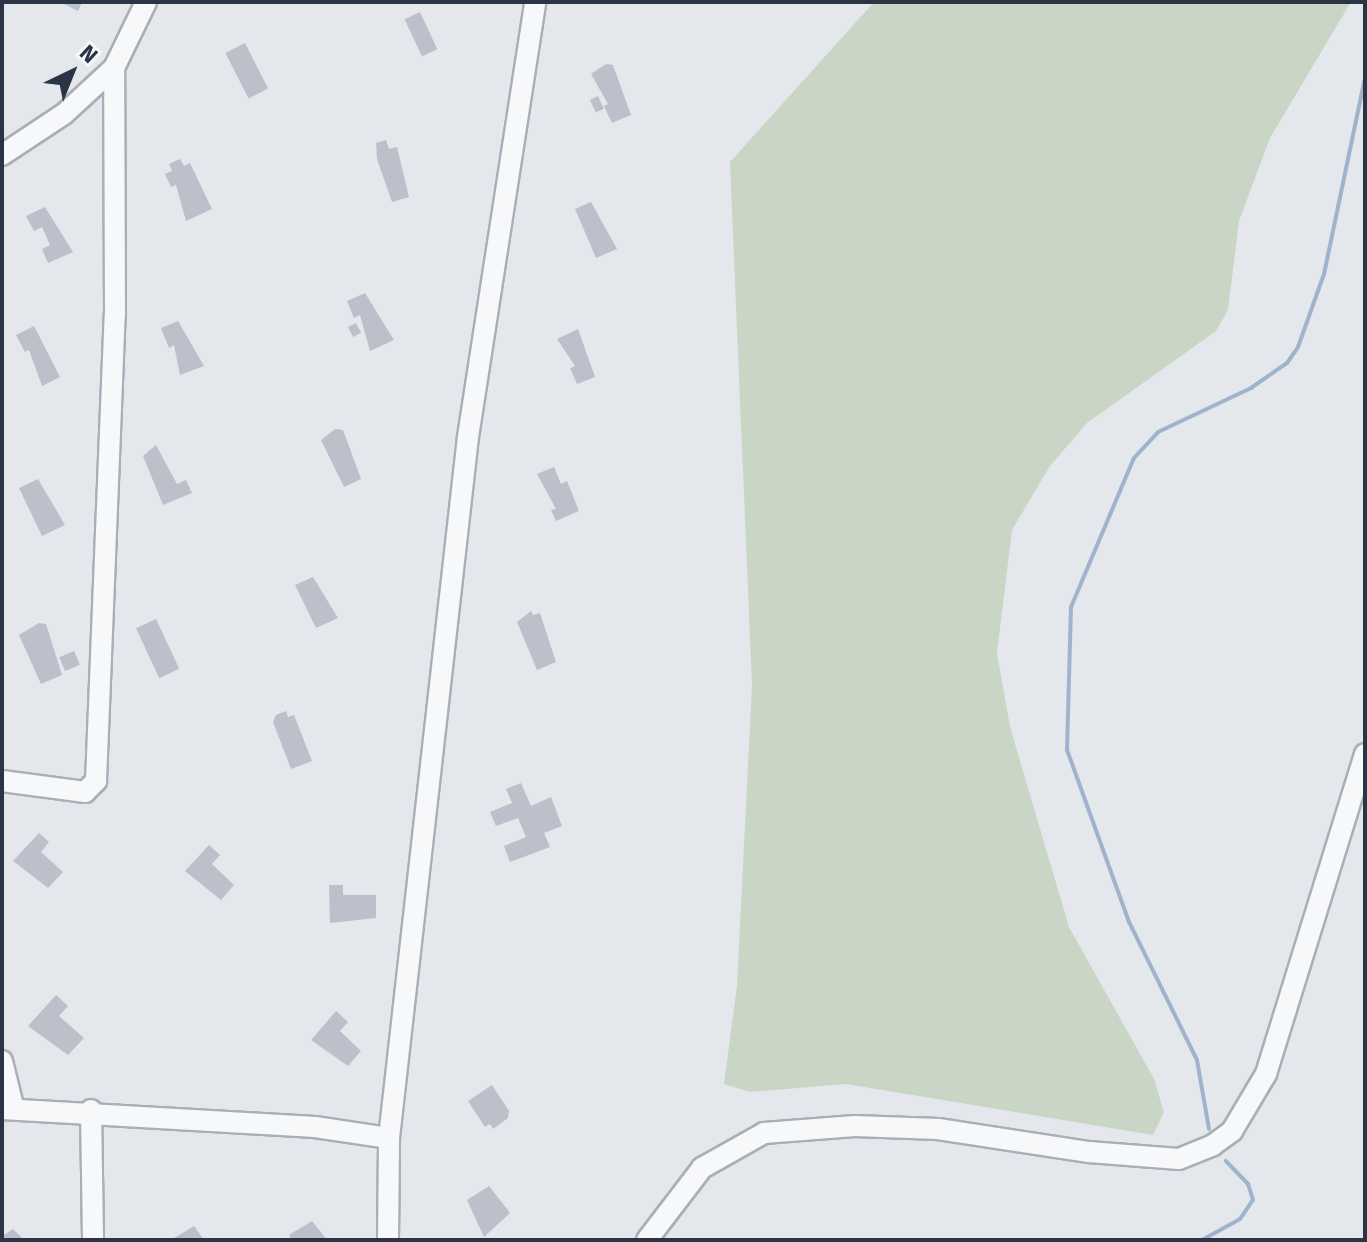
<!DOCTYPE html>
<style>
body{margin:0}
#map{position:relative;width:1367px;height:1242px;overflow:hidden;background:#e4e7ec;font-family:"Fira Sans",sans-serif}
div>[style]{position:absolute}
.green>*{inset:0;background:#c9d6c5}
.stream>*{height:4px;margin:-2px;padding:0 2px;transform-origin:2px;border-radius:2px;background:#9fb4cc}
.building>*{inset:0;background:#bbc0ca;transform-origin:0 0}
.roads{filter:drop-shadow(2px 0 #a9aeb7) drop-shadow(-2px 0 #a9aeb7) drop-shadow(0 2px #a9aeb7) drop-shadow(0 -2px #a9aeb7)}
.minor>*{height:20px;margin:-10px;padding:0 10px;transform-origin:10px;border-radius:10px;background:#f7f8fa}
span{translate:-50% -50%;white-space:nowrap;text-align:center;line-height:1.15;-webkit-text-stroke:6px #f4f6f9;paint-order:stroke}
.frame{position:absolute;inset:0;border:4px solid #2b3445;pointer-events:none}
.north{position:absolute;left:32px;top:32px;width:80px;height:80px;-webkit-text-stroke:6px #f4f6f9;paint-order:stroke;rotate:43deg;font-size:22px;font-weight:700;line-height:32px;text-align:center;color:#2b3445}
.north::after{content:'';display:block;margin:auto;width:28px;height:36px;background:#2b3445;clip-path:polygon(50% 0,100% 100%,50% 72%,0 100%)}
</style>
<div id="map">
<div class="green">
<div style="clip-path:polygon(874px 2px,1351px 2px,1270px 138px,1239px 221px,1228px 310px,1216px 331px,1087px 423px,1050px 466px,1012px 530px,997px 653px,1010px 727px,1069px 927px,1154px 1079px,1164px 1112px,1153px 1135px,846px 1084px,750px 1092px,724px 1084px,737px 986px,752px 686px,730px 162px)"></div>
</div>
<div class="stream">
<div style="left:1209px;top:1129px;width:70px;rotate:-99.9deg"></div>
<div style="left:1197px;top:1060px;width:154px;rotate:-116.2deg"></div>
<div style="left:1129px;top:922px;width:183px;rotate:-109.8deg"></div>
<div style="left:1067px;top:750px;width:143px;rotate:-88.4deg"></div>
<div style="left:1071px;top:607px;width:162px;rotate:-67.1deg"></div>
<div style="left:1134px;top:458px;width:35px;rotate:-47deg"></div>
<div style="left:1158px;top:432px;width:103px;rotate:-25.3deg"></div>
<div style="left:1251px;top:388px;width:44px;rotate:-34.8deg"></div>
<div style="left:1287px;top:363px;width:19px;rotate:-55deg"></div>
<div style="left:1298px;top:347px;width:77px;rotate:-70.4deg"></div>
<div style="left:1324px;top:274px;width:201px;rotate:-78.2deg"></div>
<div style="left:1202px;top:1240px;width:43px;rotate:-28.9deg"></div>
<div style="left:1240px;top:1219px;width:23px;rotate:-56deg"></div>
<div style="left:1253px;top:1200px;width:17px;rotate:-107deg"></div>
<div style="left:1248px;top:1184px;width:32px;rotate:-134deg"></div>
</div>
<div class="building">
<div style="clip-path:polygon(60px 2px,82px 2px,78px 11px)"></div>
<div style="left:420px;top:12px;width:41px;height:17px;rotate:65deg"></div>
<div style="left:245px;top:43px;width:51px;height:22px;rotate:63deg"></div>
<div style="clip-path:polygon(606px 64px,613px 65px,631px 115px,612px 123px,604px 106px,608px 104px,591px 74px)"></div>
<div style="left:598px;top:96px;width:14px;height:9px;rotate:65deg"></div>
<div style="clip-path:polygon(386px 140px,389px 149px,397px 147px,409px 197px,392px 202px,377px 159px,376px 143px)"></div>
<div style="clip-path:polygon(180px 159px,184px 166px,190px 163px,212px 209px,186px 221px,176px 185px,171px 187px,165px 174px,172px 171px,169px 164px)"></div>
<div style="clip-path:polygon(591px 202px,617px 249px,596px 258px,575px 209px)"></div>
<div style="clip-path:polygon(45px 207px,73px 252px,48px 263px,42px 249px,50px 245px,42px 227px,34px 231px,26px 216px)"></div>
<div style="clip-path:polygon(365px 293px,394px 340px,370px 351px,360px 315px,354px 318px,347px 301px)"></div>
<div style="clip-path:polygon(178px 321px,204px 366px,180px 375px,174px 345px,169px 348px,161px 328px)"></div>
<div style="left:356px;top:323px;width:11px;height:9px;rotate:63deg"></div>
<div style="clip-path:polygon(34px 326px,60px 377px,42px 386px,29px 350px,25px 352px,16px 335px)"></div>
<div style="clip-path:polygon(578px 329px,595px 377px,577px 384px,570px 368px,575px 366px,557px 339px)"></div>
<div style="clip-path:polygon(335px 429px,343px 430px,361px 479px,344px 487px,321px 440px)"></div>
<div style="clip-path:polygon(156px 445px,177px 484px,186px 480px,192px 493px,163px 505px,143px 456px)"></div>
<div style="clip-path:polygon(554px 467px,561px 484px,567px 481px,579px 511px,556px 521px,551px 510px,556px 509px,537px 474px)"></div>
<div style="clip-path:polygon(38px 479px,65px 525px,42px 536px,19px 488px)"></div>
<div style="clip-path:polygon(313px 577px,338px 618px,316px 628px,295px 585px)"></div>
<div style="clip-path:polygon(531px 611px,533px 615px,540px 613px,556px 662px,537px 670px,517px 622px)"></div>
<div style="left:156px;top:619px;width:55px;height:22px;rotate:65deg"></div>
<div style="clip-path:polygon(39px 623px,46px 624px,62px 675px,41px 684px,19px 635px)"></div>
<div style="left:74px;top:651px;width:15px;height:16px;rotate:67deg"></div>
<div style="clip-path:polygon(286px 711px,288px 717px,294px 715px,312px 761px,291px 769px,273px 722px,276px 715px)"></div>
<div style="clip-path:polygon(521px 783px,531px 806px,551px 797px,562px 826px,544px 833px,550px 847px,510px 862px,504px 846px,526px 837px,518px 818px,496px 826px,490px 812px,512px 803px,506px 789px)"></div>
<div style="clip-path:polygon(39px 833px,49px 842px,41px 852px,63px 872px,48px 888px,13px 861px)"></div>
<div style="clip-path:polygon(209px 845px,220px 855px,212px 864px,234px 885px,221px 900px,185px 871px)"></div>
<div style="clip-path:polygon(329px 885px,343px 885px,343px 895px,376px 895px,376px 918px,330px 923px)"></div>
<div style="clip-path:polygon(56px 995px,68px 1006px,59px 1016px,84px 1038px,68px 1055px,28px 1026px)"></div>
<div style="clip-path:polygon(336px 1011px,348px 1022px,340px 1031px,361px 1051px,348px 1066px,311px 1040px)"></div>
<div style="clip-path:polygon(492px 1085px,509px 1111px,508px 1118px,493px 1129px,490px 1124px,485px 1127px,468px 1101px)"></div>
<div style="clip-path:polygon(489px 1186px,510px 1213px,484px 1237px,467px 1200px)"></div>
<div style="clip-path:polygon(312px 1221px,327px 1240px,292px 1240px,289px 1235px)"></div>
<div style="clip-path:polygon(194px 1226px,204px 1240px,171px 1240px)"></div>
<div style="clip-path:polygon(13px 1229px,24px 1240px,2px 1240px,2px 1236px)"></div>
</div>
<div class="roads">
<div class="minor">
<div style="left:2px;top:155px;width:74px;rotate:-33.5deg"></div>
<div style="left:64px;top:114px;width:68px;rotate:-42.6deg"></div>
<div style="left:114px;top:68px;width:73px;rotate:-64.1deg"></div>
<div style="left:2px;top:781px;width:84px;rotate:7.5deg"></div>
<div style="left:85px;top:792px;width:16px;rotate:-45deg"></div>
<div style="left:96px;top:781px;width:467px;rotate:-87.7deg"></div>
<div style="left:115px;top:314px;width:246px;rotate:-90.2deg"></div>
<div style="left:2px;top:1061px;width:46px;rotate:76.3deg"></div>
<div style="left:2px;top:1109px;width:314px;rotate:3.3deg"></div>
<div style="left:315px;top:1127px;width:75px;rotate:8.5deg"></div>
<div style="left:91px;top:1110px;width:130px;rotate:89.1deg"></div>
<div style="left:388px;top:1240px;width:102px;rotate:-89.4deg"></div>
<div style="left:389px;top:1138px;width:705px;rotate:-83.57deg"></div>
<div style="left:468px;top:437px;width:440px;rotate:-81.2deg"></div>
<div style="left:647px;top:1240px;width:91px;rotate:-52.6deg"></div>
<div style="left:702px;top:1168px;width:71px;rotate:-29.4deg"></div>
<div style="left:764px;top:1133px;width:91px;rotate:-4.4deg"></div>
<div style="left:855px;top:1126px;width:83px;rotate:2.1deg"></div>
<div style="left:938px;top:1129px;width:153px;rotate:8.7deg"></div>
<div style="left:1089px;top:1152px;width:90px;rotate:4.4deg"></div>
<div style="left:1179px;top:1159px;width:37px;rotate:-22deg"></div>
<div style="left:1213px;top:1145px;width:24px;rotate:-36deg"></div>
<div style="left:1232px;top:1131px;width:66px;rotate:-59.2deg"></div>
<div style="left:1266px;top:1074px;width:335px;rotate:-72.8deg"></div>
</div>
</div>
<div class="frame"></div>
<div class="north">N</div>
</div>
